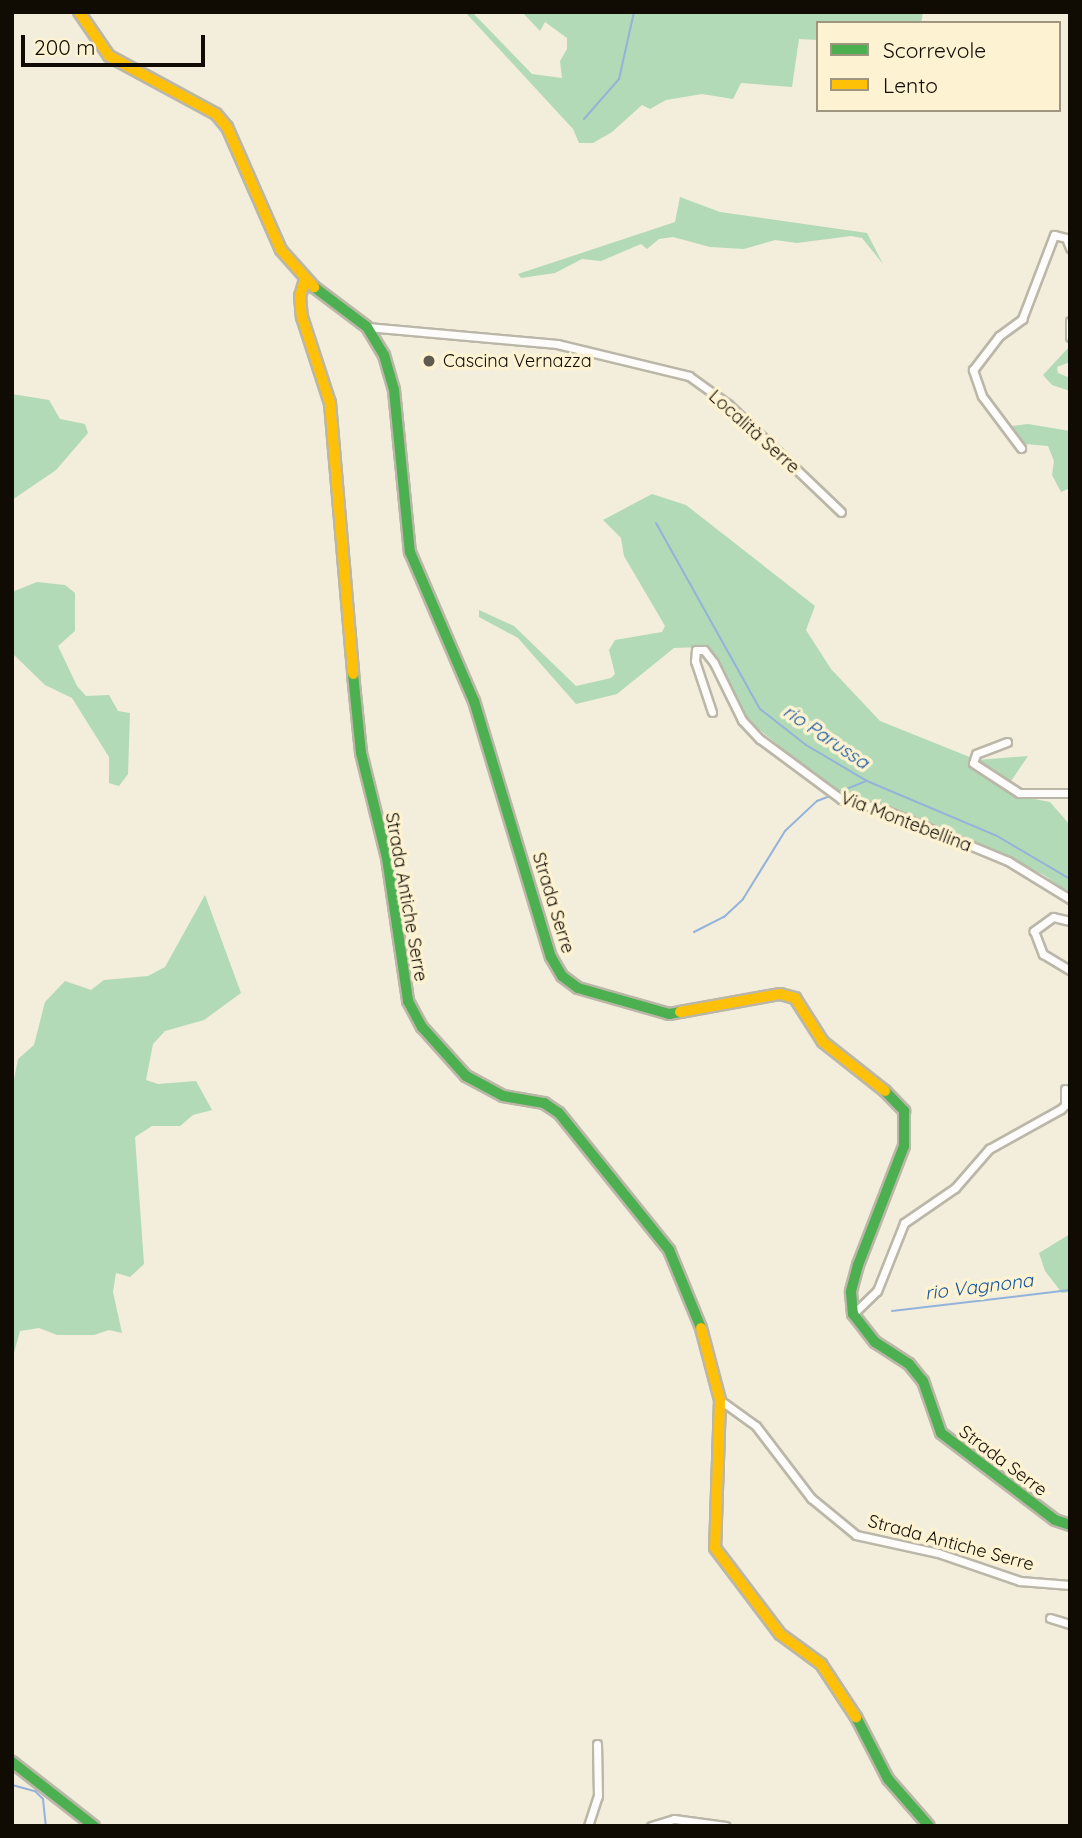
<!DOCTYPE html>
<meta charset="utf-8">
<style>
body{margin:0}
#map{position:relative;width:1082px;height:1838px;overflow:hidden;background:#f3eddb;font-family:Quicksand,sans-serif}
div>[style]{position:absolute}
.forest>*{inset:0;background:#b2dab6}
.stream>*{height:2px;margin:-1px;padding:0 1px;transform-origin:1px;border-radius:1px;background:#93b3da}
.roads{filter:drop-shadow(2px 0 #bbb7a8) drop-shadow(-2px 0 #bbb7a8) drop-shadow(0 2px #bbb7a8) drop-shadow(0 -2px #bbb7a8)}
.street>*{height:7px;margin:-3.5px;padding:0 3.5px;transform-origin:3.5px;border-radius:3.5px;background:#fdfcfa}
.fast>*{height:10px;margin:-5px;padding:0 5px;transform-origin:5px;border-radius:5px;background:#4caf50}
.slow>*{height:10px;margin:-5px;padding:0 5px;transform-origin:5px;border-radius:5px;background:#ffc107}
.dots>*{width:19px;height:19px;translate:-50% -50%;box-sizing:border-box;border:4px solid #fdf2d1;border-radius:50%}
span{translate:-50% -50%;white-space:nowrap;text-align:center;line-height:1.15;-webkit-text-stroke:7px #fdf2d1;paint-order:stroke}
.poi-label{font-size:18px;color:#100c03}
.left{translate:0 -50%;text-align:left}
.street-label{font-size:18px;color:#100c03}
.water-label{font-size:19px;color:#1456a1;font-style:italic}
.frame{position:absolute;inset:0;border:14px solid #100c03;pointer-events:none}
.legend{position:absolute;left:816px;top:21px;width:245px;height:91px;box-sizing:border-box;background:#fdf2d1;border:2px solid #9e967f;margin:0;padding:9px 12px;list-style:none;font-size:21px;color:#100c03}
.legend li{display:flex;align-items:center;gap:14px;height:35px}
.legend b{width:35px;border:2px solid #9e967f}
.scale{position:absolute;left:21px;top:35px;width:184px;height:32px;box-sizing:border-box;border:4px solid #100c03;border-top:0;padding-left:9px;font-size:21px;line-height:24px;white-space:nowrap;color:#100c03;-webkit-text-stroke:5px #fdf2d1;paint-order:stroke}
</style>
<div id="map">
<div class="forest">
<div style="clip-path:polygon(465px 12px,472px 12px,532px 74px,562px 78px,560px 61px,567px 49px,567px 38px,545px 22px,540px 31px,522px 12px,923px 12px,921px 23px,818px 23px,818px 40px,799px 39px,792px 87px,741px 83px,733px 99px,702px 94px,666px 100px,650px 109px,642px 105px,612px 132px,593px 143px,579px 143px,573px 129px)"></div>
<div style="clip-path:polygon(680px 197px,720px 212px,867px 233px,883px 264px,862px 238px,851px 236px,797px 243px,775px 240px,744px 249px,710px 247px,673px 237px,659px 239px,647px 249px,641px 244px,601px 261px,582px 259px,555px 273px,521px 278px,518px 274px,675px 222px)"></div>
<div style="clip-path:polygon(1070px 346px,1070px 362px,1057px 367px,1058px 373px,1070px 378px,1070px 391px,1052px 385px,1043px 375px)"></div>
<div style="clip-path:polygon(12px 394px,49px 400px,60px 419px,85px 424px,88px 433px,56px 470px,12px 500px)"></div>
<div style="clip-path:polygon(1028px 424px,1070px 431px,1070px 488px,1061px 492px,1052px 475px,1054px 461px,1048px 446px,1024px 444px,1012px 426px)"></div>
<div style="clip-path:polygon(652px 494px,686px 505px,815px 606px,806px 630px,831px 669px,880px 721px,977px 760px,1028px 756px,1007px 787px,1014px 795px,1050px 802px,1070px 825px,1070px 894px,1044px 875px,891px 806px,855px 801px,833px 790px,749px 721px,717px 660px,703px 647px,674px 648px,617px 694px,576px 704px,518px 638px,479px 617px,479px 610px,514px 626px,576px 686px,611px 678px,615px 674px,609px 650px,615px 640px,662px 632px,665px 626px,624px 556px,621px 538px,603px 520px)"></div>
<div style="clip-path:polygon(37px 582px,65px 585px,75px 593px,75px 631px,58px 646px,77px 686px,86px 696px,109px 695px,118px 711px,130px 713px,128px 774px,119px 786px,109px 783px,109px 757px,72px 698px,45px 685px,12px 653px,12px 592px)"></div>
<div style="clip-path:polygon(205px 895px,241px 993px,204px 1020px,165px 1031px,153px 1044px,146px 1080px,158px 1084px,196px 1081px,212px 1110px,193px 1115px,180px 1126px,152px 1126px,135px 1137px,144px 1264px,130px 1277px,116px 1273px,113px 1292px,122px 1333px,109px 1330px,94px 1335px,57px 1335px,39px 1328px,20px 1331px,12px 1360px,12px 1090px,18px 1059px,34px 1045px,45px 1002px,65px 981px,91px 990px,104px 980px,148px 976px,165px 967px)"></div>
<div style="clip-path:polygon(1070px 1234px,1070px 1292px,1062px 1293px,1045px 1271px,1039px 1253px)"></div>
</div>
<div class="stream">
<div style="left:584px;top:119px;width:53px;rotate:-48.8deg"></div>
<div style="left:619px;top:79px;width:69px;rotate:-77.4deg"></div>
<div style="left:656px;top:523px;width:213px;rotate:60.8deg"></div>
<div style="left:760px;top:709px;width:58px;rotate:38deg"></div>
<div style="left:806px;top:745px;width:71px;rotate:30.5deg"></div>
<div style="left:867px;top:781px;width:141px;rotate:22.9deg"></div>
<div style="left:997px;top:836px;width:85px;rotate:30.5deg"></div>
<div style="left:839px;top:792px;width:29px;rotate:-22deg"></div>
<div style="left:694px;top:932px;width:34px;rotate:-27deg"></div>
<div style="left:724px;top:917px;width:26px;rotate:-43deg"></div>
<div style="left:743px;top:899px;width:80px;rotate:-58.3deg"></div>
<div style="left:785px;top:831px;width:44px;rotate:-43.2deg"></div>
<div style="left:817px;top:801px;width:14px;rotate:-21deg"></div>
<div style="left:892px;top:1311px;width:179px;rotate:-6.7deg"></div>
<div style="left:12px;top:1785px;width:24px;rotate:15deg"></div>
<div style="left:35px;top:1791px;width:11px;rotate:45deg"></div>
<div style="left:43px;top:1799px;width:27px;rotate:84deg"></div>
</div>
<div class="roads">
<div class="street">
<div style="left:1070px;top:321px;width:16px;rotate:90deg"></div>
<div style="left:367px;top:327px;width:191px;rotate:5.1deg"></div>
<div style="left:557px;top:344px;width:136px;rotate:13.6deg"></div>
<div style="left:689px;top:376px;width:48px;rotate:35.7deg"></div>
<div style="left:728px;top:404px;width:156px;rotate:43.7deg"></div>
<div style="left:1021px;top:448px;width:65px;rotate:-126.9deg"></div>
<div style="left:982px;top:396px;width:28px;rotate:-109deg"></div>
<div style="left:973px;top:370px;width:43px;rotate:-52.6deg"></div>
<div style="left:999px;top:336px;width:29px;rotate:-36deg"></div>
<div style="left:1022px;top:319px;width:90px;rotate:-69.1deg"></div>
<div style="left:1054px;top:235px;width:12px;rotate:14deg"></div>
<div style="left:1066px;top:238px;width:11px;rotate:68deg"></div>
<div style="left:712px;top:712px;width:54px;rotate:-108.4deg"></div>
<div style="left:695px;top:661px;width:11px;rotate:-85deg"></div>
<div style="left:696px;top:650px;width:8px"></div>
<div style="left:704px;top:650px;width:16px;rotate:52deg"></div>
<div style="left:714px;top:663px;width:64px;rotate:63.8deg"></div>
<div style="left:742px;top:720px;width:26px;rotate:47deg"></div>
<div style="left:760px;top:739px;width:101px;rotate:36.5deg"></div>
<div style="left:841px;top:799px;width:45px;rotate:14deg"></div>
<div style="left:885px;top:810px;width:133px;rotate:22.5deg"></div>
<div style="left:1008px;top:861px;width:73px;rotate:31.5deg"></div>
<div style="left:1007px;top:742px;width:33px;rotate:159deg"></div>
<div style="left:976px;top:754px;width:9px;rotate:108deg"></div>
<div style="left:973px;top:763px;width:55px;rotate:33.1deg"></div>
<div style="left:1019px;top:793px;width:51px"></div>
<div style="left:1070px;top:921px;width:17px;rotate:-167deg"></div>
<div style="left:1053px;top:917px;width:24px;rotate:144deg"></div>
<div style="left:1034px;top:931px;width:25px;rotate:69deg"></div>
<div style="left:1043px;top:954px;width:31px;rotate:31deg"></div>
<div style="left:853px;top:1314px;width:33px;rotate:-44deg"></div>
<div style="left:877px;top:1291px;width:73px;rotate:-68.3deg"></div>
<div style="left:904px;top:1223px;width:62px;rotate:-34.5deg"></div>
<div style="left:955px;top:1188px;width:52px;rotate:-48.9deg"></div>
<div style="left:989px;top:1149px;width:82px;rotate:-29.1deg"></div>
<div style="left:1061px;top:1109px;width:6px;rotate:-45deg"></div>
<div style="left:1065px;top:1105px;width:16px;rotate:-90deg"></div>
<div style="left:720px;top:1400px;width:44px;rotate:35.8deg"></div>
<div style="left:756px;top:1426px;width:91px;rotate:52.6deg"></div>
<div style="left:811px;top:1498px;width:58px;rotate:39.4deg"></div>
<div style="left:856px;top:1535px;width:84px;rotate:12.4deg"></div>
<div style="left:938px;top:1553px;width:87px;rotate:18.9deg"></div>
<div style="left:1020px;top:1581px;width:50px;rotate:4.6deg"></div>
<div style="left:1050px;top:1618px;width:21px;rotate:17deg"></div>
<div style="left:588px;top:1826px;width:32px;rotate:-72deg"></div>
<div style="left:598px;top:1796px;width:52px;rotate:-91.1deg"></div>
<div style="left:651px;top:1826px;width:24px;rotate:-17deg"></div>
<div style="left:674px;top:1819px;width:52px;rotate:7.7deg"></div>
</div>
<div class="fast">
<div style="left:314px;top:287px;width:66px;rotate:37deg"></div>
<div style="left:367px;top:327px;width:33px;rotate:59deg"></div>
<div style="left:384px;top:355px;width:36px;rotate:74deg"></div>
<div style="left:394px;top:390px;width:163px;rotate:84.4deg"></div>
<div style="left:410px;top:552px;width:162px;rotate:66.8deg"></div>
<div style="left:474px;top:701px;width:267px;rotate:73.3deg"></div>
<div style="left:551px;top:957px;width:22px;rotate:60deg"></div>
<div style="left:562px;top:976px;width:20px;rotate:37deg"></div>
<div style="left:578px;top:988px;width:95px;rotate:15.9deg"></div>
<div style="left:669px;top:1014px;width:11px;rotate:-10deg"></div>
<div style="left:353px;top:674px;width:79px;rotate:84.2deg"></div>
<div style="left:361px;top:753px;width:108px;rotate:76.1deg"></div>
<div style="left:387px;top:858px;width:145px;rotate:81.6deg"></div>
<div style="left:408px;top:1001px;width:30px;rotate:62deg"></div>
<div style="left:422px;top:1027px;width:66px;rotate:48.1deg"></div>
<div style="left:466px;top:1076px;width:42px;rotate:28.4deg"></div>
<div style="left:503px;top:1096px;width:42px;rotate:9.7deg"></div>
<div style="left:544px;top:1103px;width:18px;rotate:34deg"></div>
<div style="left:559px;top:1113px;width:176px;rotate:51.2deg"></div>
<div style="left:669px;top:1250px;width:84px;rotate:67.7deg"></div>
<div style="left:885px;top:1091px;width:28px;rotate:46deg"></div>
<div style="left:904px;top:1111px;width:35px;rotate:90deg"></div>
<div style="left:904px;top:1146px;width:128px;rotate:111.1deg"></div>
<div style="left:858px;top:1265px;width:28px;rotate:105deg"></div>
<div style="left:851px;top:1292px;width:22px;rotate:85deg"></div>
<div style="left:853px;top:1314px;width:36px;rotate:52deg"></div>
<div style="left:875px;top:1342px;width:40px;rotate:32.9deg"></div>
<div style="left:909px;top:1364px;width:22px;rotate:51deg"></div>
<div style="left:923px;top:1381px;width:55px;rotate:70.9deg"></div>
<div style="left:941px;top:1433px;width:143px;rotate:37.3deg"></div>
<div style="left:1055px;top:1520px;width:16px;rotate:18deg"></div>
<div style="left:856px;top:1717px;width:70px;rotate:62.7deg"></div>
<div style="left:888px;top:1779px;width:62px;rotate:48.9deg"></div>
<div style="left:12px;top:1762px;width:104px;rotate:38deg"></div>
</div>
<div class="slow">
<div style="left:79px;top:12px;width:53px;rotate:55.7deg"></div>
<div style="left:109px;top:56px;width:122px;rotate:28.5deg"></div>
<div style="left:216px;top:114px;width:17px;rotate:50deg"></div>
<div style="left:227px;top:127px;width:134px;rotate:66.3deg"></div>
<div style="left:281px;top:250px;width:50px;rotate:48.3deg"></div>
<div style="left:305px;top:280px;width:17px;rotate:107deg"></div>
<div style="left:300px;top:296px;width:21px;rotate:85deg"></div>
<div style="left:302px;top:317px;width:90px;rotate:72deg"></div>
<div style="left:330px;top:403px;width:272px;rotate:85.1deg"></div>
<div style="left:680px;top:1012px;width:102px;rotate:-10.2deg"></div>
<div style="left:780px;top:994px;width:16px;rotate:15deg"></div>
<div style="left:795px;top:998px;width:52px;rotate:57.5deg"></div>
<div style="left:823px;top:1042px;width:79px;rotate:38.3deg"></div>
<div style="left:701px;top:1328px;width:74px;rotate:75.2deg"></div>
<div style="left:720px;top:1400px;width:148px;rotate:91.9deg"></div>
<div style="left:715px;top:1548px;width:108px;rotate:52.9deg"></div>
<div style="left:780px;top:1634px;width:51px;rotate:36.2deg"></div>
<div style="left:821px;top:1664px;width:64px;rotate:56.6deg"></div>
</div>
</div>
<div class="dots">
<div style="left:429px;top:361px;background:#5f5b4f"></div>
</div>
<div class="poi-label">
<span class="left" style="left:443px;top:361px">Cascina Vernazza</span>
</div>
<div class="street-label">
<span style="left:754px;top:432px;rotate:42deg">Località Serre</span>
<span style="left:906px;top:822px;rotate:21deg">Via Montebellina</span>
<span style="left:406px;top:897px;rotate:80deg">Strada Antiche Serre</span>
<span style="left:553px;top:903px;rotate:73deg">Strada Serre</span>
<span style="left:1003px;top:1461px;rotate:37deg">Strada Serre</span>
<span style="left:951px;top:1543px;rotate:15deg">Strada Antiche Serre</span>
</div>
<div class="water-label">
<span style="left:826px;top:737px;rotate:34deg">rio Parussa</span>
<span style="left:979px;top:1287px;rotate:-7deg">rio Vagnona</span>
</div>
<div class="frame"></div>
<ul class="legend">
<li><b style="height:9px;background:#4caf50"></b>Scorrevole</li>
<li><b style="height:9px;background:#ffc107"></b>Lento</li>
</ul>
<div class="scale">200 m</div>
</div>
